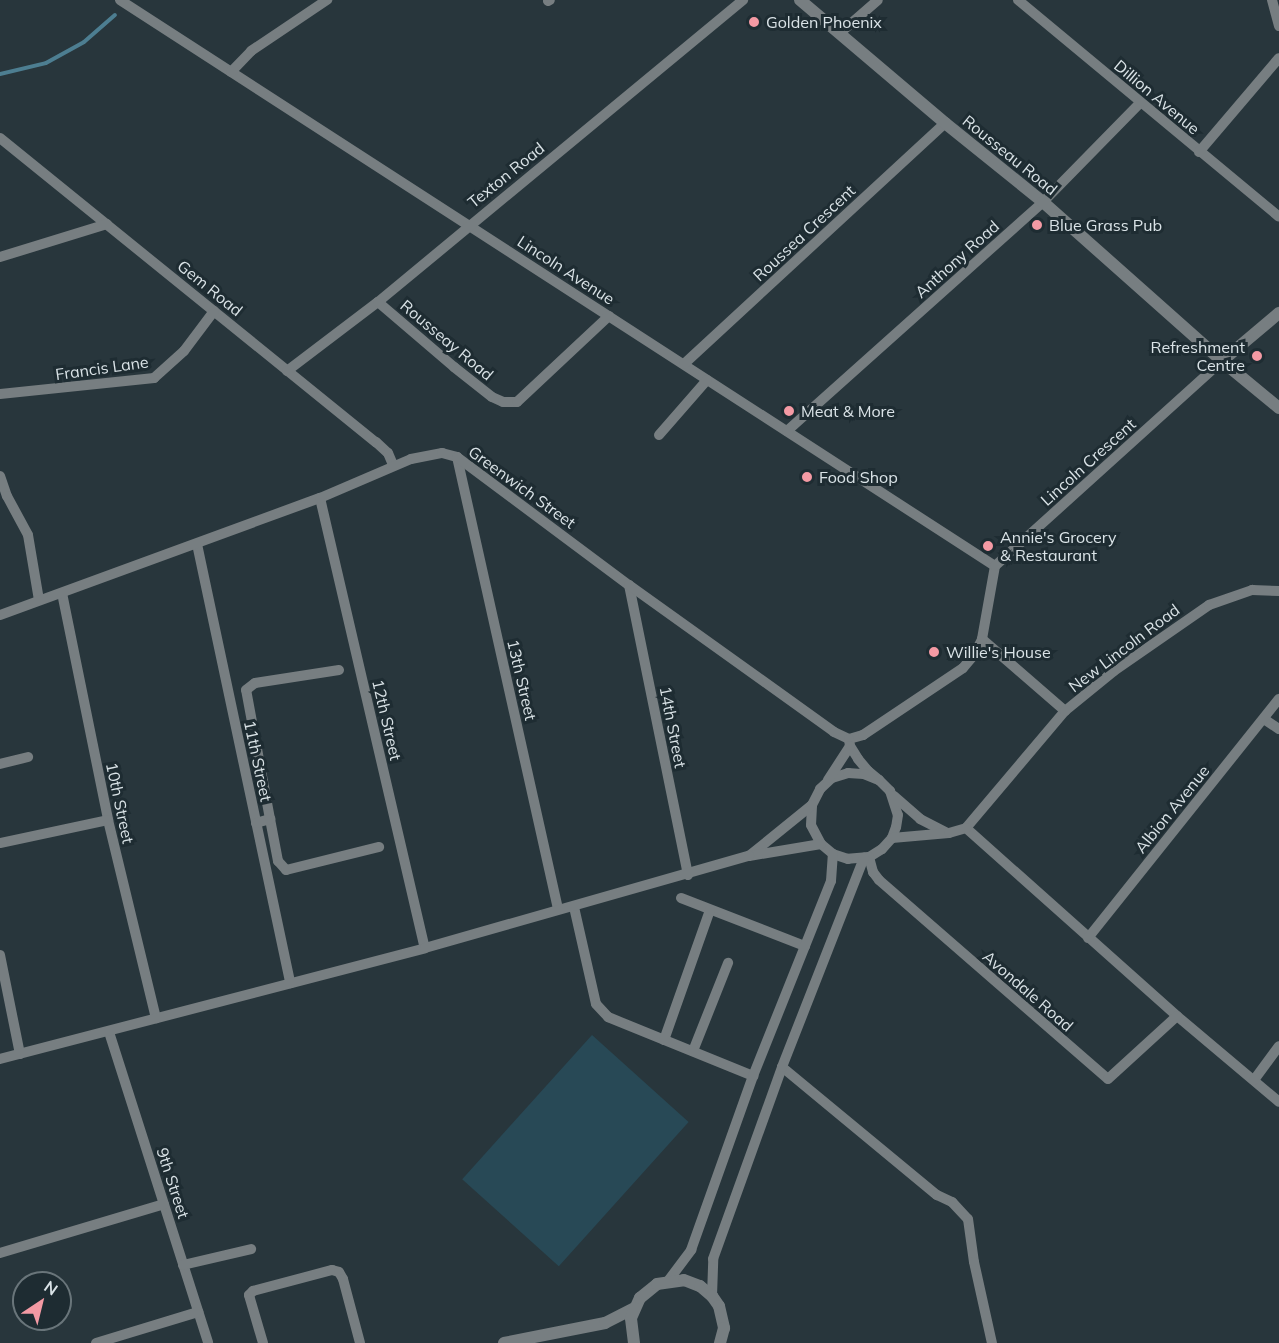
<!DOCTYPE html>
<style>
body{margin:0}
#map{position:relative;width:1279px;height:1343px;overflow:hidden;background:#28363c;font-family:Mulish,sans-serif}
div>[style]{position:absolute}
.green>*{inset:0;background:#284956;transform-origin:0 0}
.stream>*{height:4px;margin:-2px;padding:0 2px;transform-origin:2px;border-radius:2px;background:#4d7e91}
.minor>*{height:10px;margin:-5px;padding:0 5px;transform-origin:5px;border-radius:5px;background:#777e81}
.tertiary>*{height:12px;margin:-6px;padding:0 6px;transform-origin:6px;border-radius:6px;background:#777e81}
.dots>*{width:16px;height:16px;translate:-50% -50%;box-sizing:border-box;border:3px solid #1e2c32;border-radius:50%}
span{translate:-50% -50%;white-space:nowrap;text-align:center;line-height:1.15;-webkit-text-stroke:6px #1e2c32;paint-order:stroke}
.poi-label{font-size:16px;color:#dae3e7}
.left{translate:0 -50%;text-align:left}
.right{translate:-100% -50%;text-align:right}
.street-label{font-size:16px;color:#dae3e7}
.north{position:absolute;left:12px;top:1271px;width:60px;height:60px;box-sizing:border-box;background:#1e2c32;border:2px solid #69757a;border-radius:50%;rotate:35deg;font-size:16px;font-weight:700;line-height:24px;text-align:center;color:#dae3e7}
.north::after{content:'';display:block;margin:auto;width:21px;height:27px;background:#f49aa4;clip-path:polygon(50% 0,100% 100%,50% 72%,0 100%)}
</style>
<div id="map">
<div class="green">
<div style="left:592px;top:1035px;width:130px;height:194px;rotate:42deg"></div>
</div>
<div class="stream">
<div style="left:0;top:74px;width:47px;rotate:-13.4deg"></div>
<div style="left:46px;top:63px;width:43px;rotate:-28.9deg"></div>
<div style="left:84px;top:42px;width:41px;rotate:-41.1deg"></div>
</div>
<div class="minor">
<div style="left:120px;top:0;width:1042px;rotate:32.9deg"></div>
<div style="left:1018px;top:0;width:339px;rotate:39.7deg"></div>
<div style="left:1272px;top:0;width:27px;rotate:75deg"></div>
<div style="left:548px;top:1px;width:2px;rotate:-27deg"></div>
<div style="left:840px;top:33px;width:50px;rotate:-41deg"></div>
<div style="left:231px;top:72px;width:29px;rotate:-46deg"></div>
<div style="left:251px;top:51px;width:92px;rotate:-33.9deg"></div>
<div style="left:0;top:138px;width:484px;rotate:39deg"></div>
<div style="left:376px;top:442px;width:16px;rotate:43deg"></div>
<div style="left:388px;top:453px;width:13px;rotate:67deg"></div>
<div style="left:1199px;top:152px;width:123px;rotate:-49.6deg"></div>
<div style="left:0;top:257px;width:112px;rotate:-17.1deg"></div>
<div style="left:378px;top:302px;width:100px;rotate:40.5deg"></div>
<div style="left:454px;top:367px;width:48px;rotate:38.3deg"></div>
<div style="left:492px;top:397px;width:12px;rotate:24deg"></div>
<div style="left:503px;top:402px;width:14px"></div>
<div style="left:517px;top:402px;width:126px;rotate:-43.1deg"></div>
<div style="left:684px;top:364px;width:355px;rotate:-42.7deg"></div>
<div style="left:287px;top:371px;width:114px;rotate:-37.2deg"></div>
<div style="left:378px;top:302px;width:474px;rotate:-39.6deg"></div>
<div style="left:0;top:394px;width:155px;rotate:-5.9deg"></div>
<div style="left:154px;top:378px;width:40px;rotate:-42deg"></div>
<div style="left:184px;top:351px;width:50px;rotate:-53.1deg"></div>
<div style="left:787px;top:431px;width:343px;rotate:-41.8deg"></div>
<div style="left:1043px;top:202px;width:139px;rotate:-45.6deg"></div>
<div style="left:659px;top:435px;width:73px;rotate:-48.9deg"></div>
<div style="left:457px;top:457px;width:463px;rotate:77.4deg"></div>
<div style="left:0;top:476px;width:21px;rotate:71deg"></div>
<div style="left:7px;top:496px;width:44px;rotate:61.7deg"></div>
<div style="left:28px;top:535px;width:66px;rotate:80.4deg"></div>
<div style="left:320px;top:498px;width:462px;rotate:76.9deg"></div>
<div style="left:197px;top:544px;width:449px;rotate:78deg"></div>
<div style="left:629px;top:585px;width:296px;rotate:78.5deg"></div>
<div style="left:62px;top:593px;width:232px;rotate:78.5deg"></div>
<div style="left:108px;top:820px;width:204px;rotate:76.4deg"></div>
<div style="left:0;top:615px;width:341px;rotate:-20.1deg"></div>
<div style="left:320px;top:498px;width:99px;rotate:-23.2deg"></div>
<div style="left:411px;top:459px;width:32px;rotate:-11deg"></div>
<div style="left:442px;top:453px;width:16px;rotate:15deg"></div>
<div style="left:457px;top:457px;width:214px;rotate:36.7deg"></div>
<div style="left:629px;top:585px;width:252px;rotate:35.6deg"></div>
<div style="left:834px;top:732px;width:17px;rotate:25deg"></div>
<div style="left:982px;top:639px;width:110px;rotate:40.9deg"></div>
<div style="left:1264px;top:719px;width:18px;rotate:34deg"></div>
<div style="left:849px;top:739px;width:15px;rotate:-16deg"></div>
<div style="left:863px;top:735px;width:120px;rotate:-33.8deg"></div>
<div style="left:963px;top:668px;width:17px;rotate:-50deg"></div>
<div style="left:974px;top:655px;width:18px;rotate:-63deg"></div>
<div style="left:982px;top:639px;width:74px;rotate:-79.9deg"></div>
<div style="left:995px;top:566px;width:306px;rotate:-42.1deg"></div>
<div style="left:849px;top:739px;width:7px;rotate:82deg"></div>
<div style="left:850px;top:746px;width:15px;rotate:58deg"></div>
<div style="left:858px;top:759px;width:16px;rotate:50deg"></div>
<div style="left:868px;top:771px;width:14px;rotate:39deg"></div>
<div style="left:879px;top:780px;width:16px;rotate:45deg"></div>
<div style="left:890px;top:791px;width:25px;rotate:72deg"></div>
<div style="left:898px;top:815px;width:12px;rotate:99deg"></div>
<div style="left:896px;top:827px;width:12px;rotate:110deg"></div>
<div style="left:892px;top:838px;width:15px;rotate:132deg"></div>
<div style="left:882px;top:849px;width:15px;rotate:148deg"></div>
<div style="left:869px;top:857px;width:21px;rotate:175deg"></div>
<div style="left:848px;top:859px;width:16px;rotate:-162deg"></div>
<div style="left:833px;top:854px;width:16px;rotate:-140deg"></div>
<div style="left:821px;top:844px;width:21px;rotate:-118deg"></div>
<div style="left:811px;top:825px;width:20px;rotate:-87deg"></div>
<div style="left:812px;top:805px;width:18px;rotate:-63deg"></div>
<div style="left:820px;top:789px;width:16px;rotate:-43deg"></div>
<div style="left:832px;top:778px;width:17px;rotate:-17deg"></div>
<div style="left:848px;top:773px;width:16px;rotate:4deg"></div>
<div style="left:864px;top:774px;width:16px;rotate:22deg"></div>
<div style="left:0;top:764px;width:29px;rotate:-14deg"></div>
<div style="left:828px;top:780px;width:40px;rotate:-57.1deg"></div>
<div style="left:894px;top:796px;width:35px;rotate:41deg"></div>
<div style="left:920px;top:819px;width:30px;rotate:27deg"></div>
<div style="left:812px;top:805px;width:81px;rotate:141deg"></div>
<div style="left:749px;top:856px;width:73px;rotate:-9.5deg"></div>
<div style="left:270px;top:819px;width:43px;rotate:79.2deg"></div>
<div style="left:278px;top:861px;width:12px;rotate:48deg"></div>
<div style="left:286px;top:870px;width:96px;rotate:-13.9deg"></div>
<div style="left:256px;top:823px;width:15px;rotate:-16deg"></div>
<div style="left:270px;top:819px;width:131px;rotate:-100.5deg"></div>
<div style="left:246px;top:690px;width:11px;rotate:-38deg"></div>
<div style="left:255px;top:683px;width:85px;rotate:-8.8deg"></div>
<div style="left:966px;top:828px;width:283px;rotate:41.7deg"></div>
<div style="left:1177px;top:1016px;width:133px;rotate:40.1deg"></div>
<div style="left:966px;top:828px;width:153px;rotate:-49.8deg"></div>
<div style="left:1065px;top:711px;width:63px;rotate:-39.2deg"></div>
<div style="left:1114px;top:671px;width:116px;rotate:-34.8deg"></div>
<div style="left:1209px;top:605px;width:46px;rotate:-19.2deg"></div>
<div style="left:1252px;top:590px;width:27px;rotate:2deg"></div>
<div style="left:892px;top:838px;width:57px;rotate:-5deg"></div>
<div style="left:949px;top:833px;width:18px;rotate:-16deg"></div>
<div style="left:0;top:843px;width:110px;rotate:-12deg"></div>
<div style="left:869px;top:857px;width:16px;rotate:75deg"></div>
<div style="left:873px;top:872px;width:10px;rotate:53deg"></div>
<div style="left:879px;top:880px;width:303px;rotate:41deg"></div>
<div style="left:1108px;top:1079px;width:93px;rotate:-42.4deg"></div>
<div style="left:681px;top:898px;width:133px;rotate:21.2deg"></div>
<div style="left:574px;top:907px;width:99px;rotate:77.2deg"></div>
<div style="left:596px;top:1004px;width:18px;rotate:47deg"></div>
<div style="left:608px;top:1017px;width:157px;rotate:22.1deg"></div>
<div style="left:1088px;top:938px;width:306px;rotate:-51.4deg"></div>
<div style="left:0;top:955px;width:101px;rotate:78.6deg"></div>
<div style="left:109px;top:1032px;width:326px;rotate:72.3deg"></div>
<div style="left:664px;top:1040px;width:138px;rotate:-70.5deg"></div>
<div style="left:693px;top:1051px;width:95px;rotate:-68.3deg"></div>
<div style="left:0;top:1059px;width:439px;rotate:-14.6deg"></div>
<div style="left:425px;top:948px;width:337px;rotate:-15.9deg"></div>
<div style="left:782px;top:1067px;width:201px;rotate:39.6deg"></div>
<div style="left:937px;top:1195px;width:17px;rotate:25deg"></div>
<div style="left:952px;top:1202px;width:23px;rotate:47deg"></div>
<div style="left:968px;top:1219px;width:43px;rotate:82.1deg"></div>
<div style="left:974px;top:1262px;width:83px;rotate:77.5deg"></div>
<div style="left:1254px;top:1080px;width:42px;rotate:-53.7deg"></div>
<div style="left:0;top:1253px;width:171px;rotate:-16.6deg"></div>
<div style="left:183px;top:1265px;width:70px;rotate:-13.2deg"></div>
<div style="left:668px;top:1281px;width:39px;rotate:-53deg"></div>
<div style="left:691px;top:1250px;width:185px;rotate:-70.4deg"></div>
<div style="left:753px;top:1076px;width:210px;rotate:-68.2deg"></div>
<div style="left:831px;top:881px;width:27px;rotate:-86deg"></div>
<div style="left:712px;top:1296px;width:37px;rotate:-88deg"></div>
<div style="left:713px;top:1259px;width:204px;rotate:-70.2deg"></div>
<div style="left:782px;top:1067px;width:225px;rotate:-68.6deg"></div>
<div style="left:96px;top:1343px;width:107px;rotate:-16.9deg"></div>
<div style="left:263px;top:1343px;width:50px;rotate:-106.3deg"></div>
<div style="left:249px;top:1295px;width:6px;rotate:-45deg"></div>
<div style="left:253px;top:1291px;width:82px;rotate:-14.9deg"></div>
<div style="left:332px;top:1270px;width:7px;rotate:16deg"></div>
<div style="left:339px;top:1272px;width:8px;rotate:60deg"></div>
<div style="left:343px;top:1279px;width:66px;rotate:75.1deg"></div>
</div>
<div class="tertiary">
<div style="left:800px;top:0;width:190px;rotate:40.3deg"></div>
<div style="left:945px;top:123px;width:126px;rotate:38.9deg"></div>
<div style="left:1043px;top:202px;width:239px;rotate:41.6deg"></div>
<div style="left:1222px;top:361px;width:74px;rotate:39.5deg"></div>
<div style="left:1222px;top:361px;width:75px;rotate:-40.1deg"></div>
<div style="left:504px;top:1343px;width:103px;rotate:-11.2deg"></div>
<div style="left:605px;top:1323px;width:33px;rotate:-27deg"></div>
<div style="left:634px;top:1343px;width:25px;rotate:-97deg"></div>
<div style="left:631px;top:1318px;width:22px;rotate:-66deg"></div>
<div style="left:640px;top:1298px;width:22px;rotate:-39deg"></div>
<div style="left:657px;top:1284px;width:27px;rotate:-8deg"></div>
<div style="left:684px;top:1280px;width:17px;rotate:21deg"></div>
<div style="left:700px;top:1286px;width:16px;rotate:40deg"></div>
<div style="left:712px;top:1296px;width:12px;rotate:55deg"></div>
<div style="left:719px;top:1306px;width:23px;rotate:77deg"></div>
<div style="left:724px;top:1328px;width:16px;rotate:105deg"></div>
</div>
<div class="dots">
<div style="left:754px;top:22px;background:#f49aa4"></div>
<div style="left:1037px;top:225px;background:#f49aa4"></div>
<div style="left:1257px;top:356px;background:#f49aa4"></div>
<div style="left:789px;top:411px;background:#f49aa4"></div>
<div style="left:807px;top:477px;background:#f49aa4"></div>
<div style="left:988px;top:546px;background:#f49aa4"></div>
<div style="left:934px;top:652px;background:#f49aa4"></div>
</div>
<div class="poi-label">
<span class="left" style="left:766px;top:22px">Golden Phoenix</span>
<span class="left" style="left:1049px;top:225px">Blue Grass Pub</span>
<span class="right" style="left:1245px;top:356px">Refreshment<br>Centre</span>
<span class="left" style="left:801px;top:411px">Meat &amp; More</span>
<span class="left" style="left:819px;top:477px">Food Shop</span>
<span class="left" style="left:1000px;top:546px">Annie's Grocery<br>&amp; Restaurant</span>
<span class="left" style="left:946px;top:652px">Willie's House</span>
</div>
<div class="street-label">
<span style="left:1157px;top:97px;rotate:40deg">Dillion Avenue</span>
<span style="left:1010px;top:155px;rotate:39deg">Rousseau Road</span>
<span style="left:506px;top:175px;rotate:-39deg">Texton Road</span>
<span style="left:804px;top:233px;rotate:-43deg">Roussea Crescent</span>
<span style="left:957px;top:259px;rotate:-42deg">Anthony Road</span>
<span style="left:566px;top:270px;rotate:33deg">Lincoln Avenue</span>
<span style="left:210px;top:288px;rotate:39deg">Gem Road</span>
<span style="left:447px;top:340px;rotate:40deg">Rousseay Road</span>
<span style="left:102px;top:368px;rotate:-8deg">Francis Lane</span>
<span style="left:1088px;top:462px;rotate:-42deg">Lincoln Crescent</span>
<span style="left:522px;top:487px;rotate:36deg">Greenwich Street</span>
<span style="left:1124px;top:648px;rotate:-37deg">New Lincoln Road</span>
<span style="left:522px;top:680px;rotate:77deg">13th Street</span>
<span style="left:387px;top:720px;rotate:77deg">12th Street</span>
<span style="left:673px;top:727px;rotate:79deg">14th Street</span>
<span style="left:258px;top:761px;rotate:78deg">11th Street</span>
<span style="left:120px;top:803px;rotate:78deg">10th Street</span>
<span style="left:1172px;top:809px;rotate:-51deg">Albion Avenue</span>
<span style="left:1028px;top:991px;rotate:41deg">Avondale Road</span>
<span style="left:173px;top:1183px;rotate:72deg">9th Street</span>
</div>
<div class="north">N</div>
</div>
